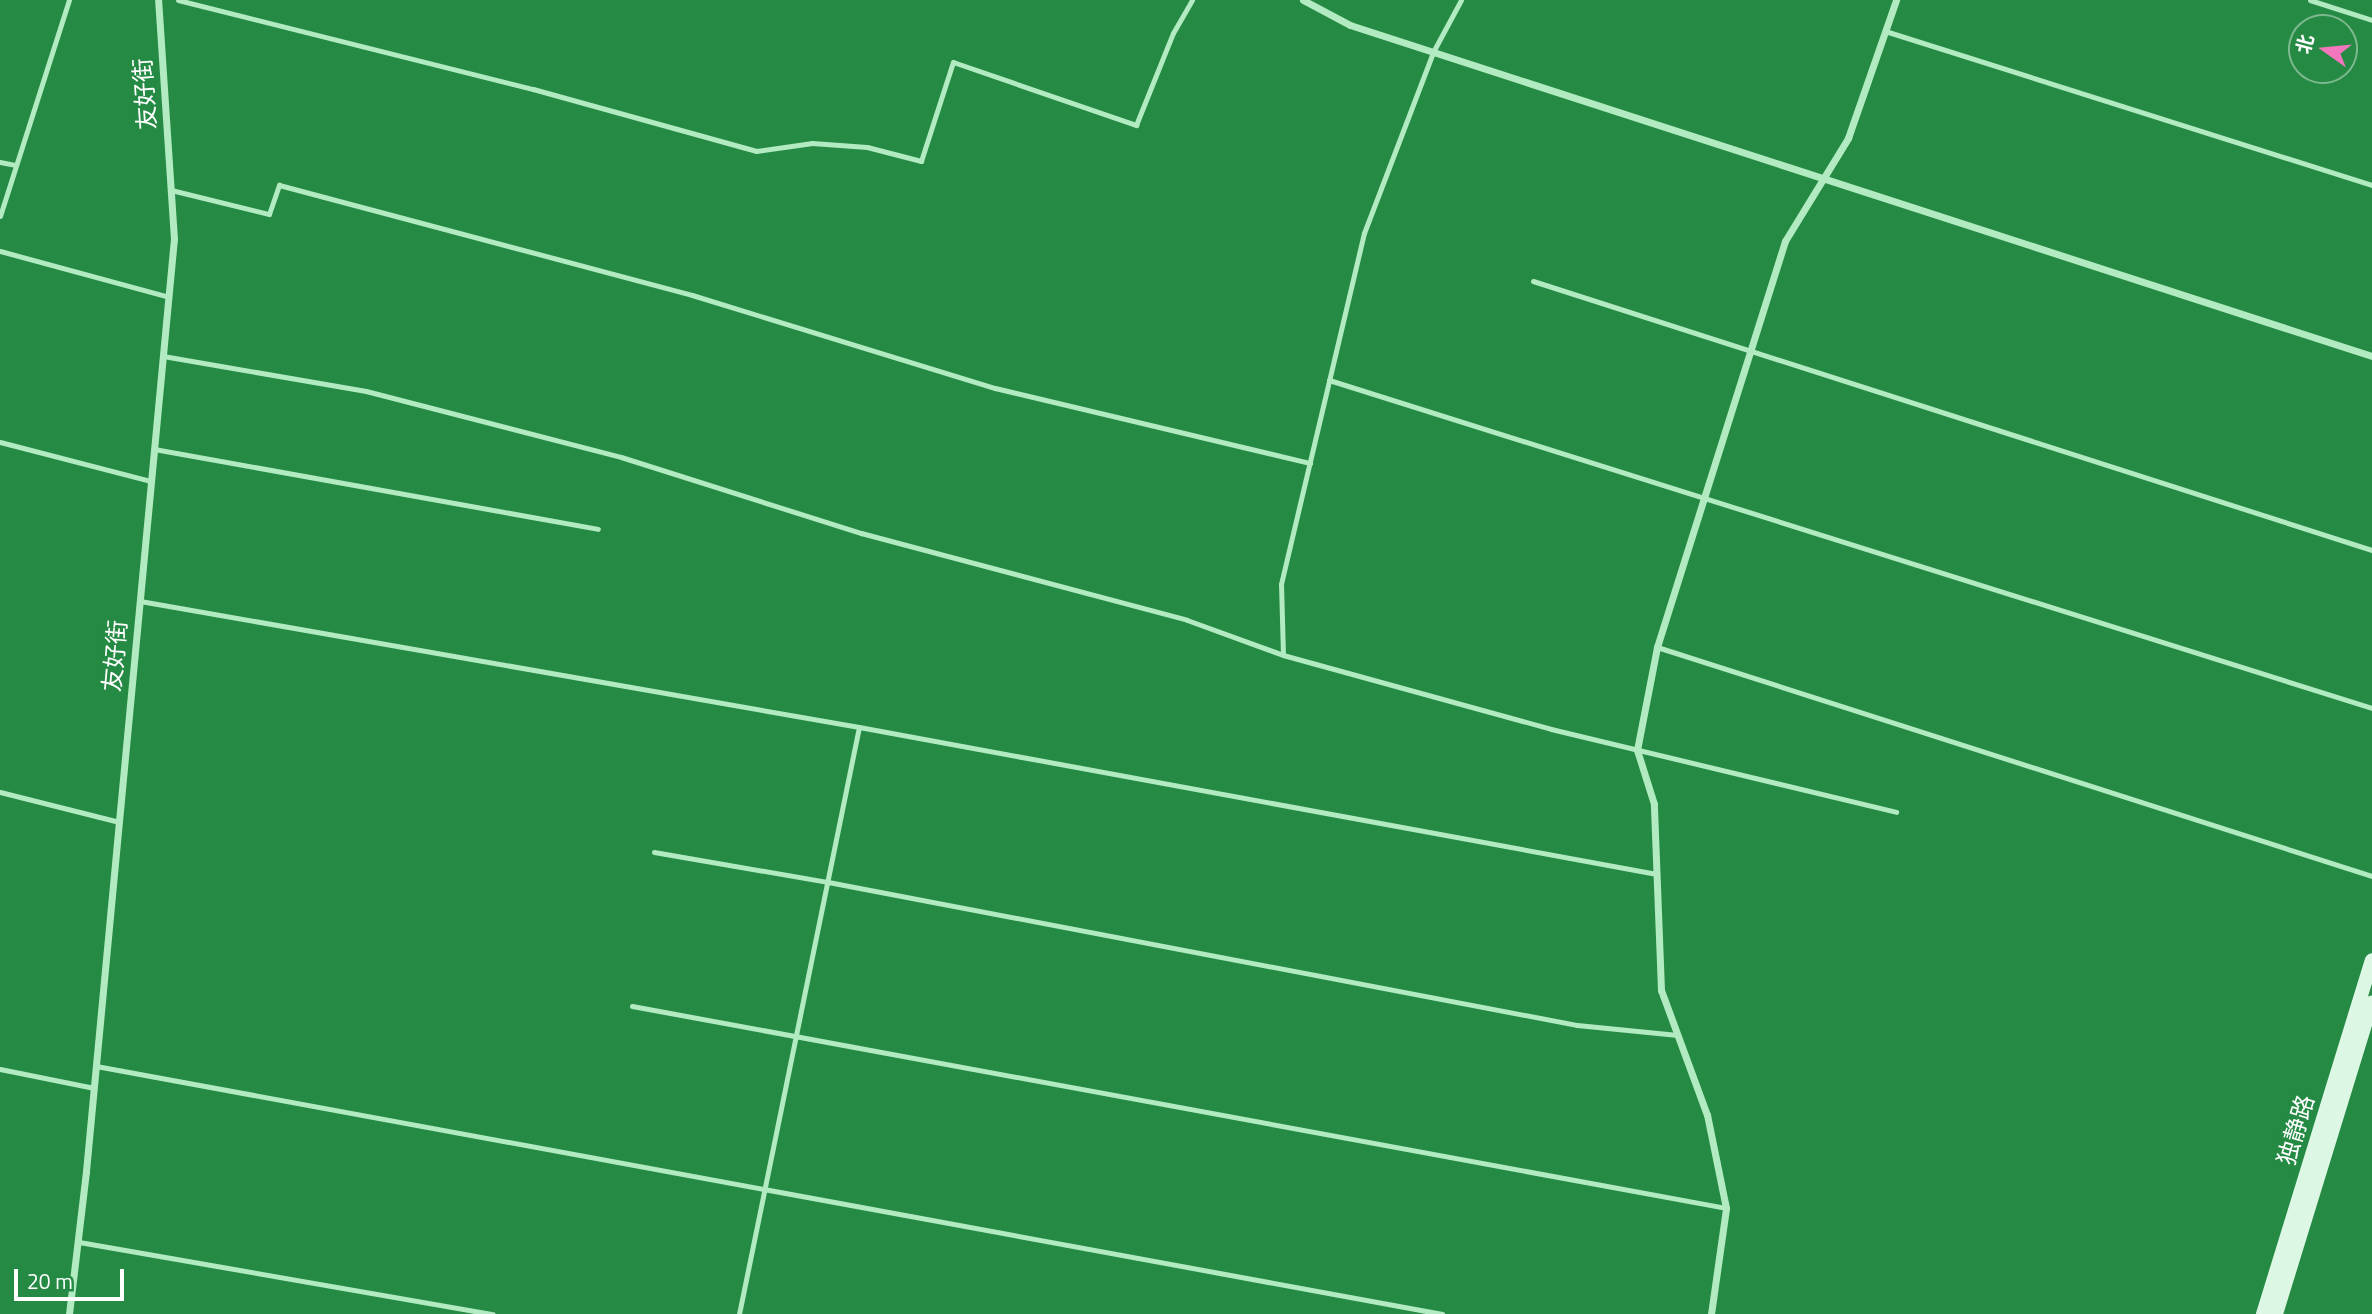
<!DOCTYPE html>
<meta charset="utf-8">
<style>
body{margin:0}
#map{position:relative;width:2372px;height:1314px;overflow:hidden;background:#258a43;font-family:"Titillium Web","Noto Sans SC",sans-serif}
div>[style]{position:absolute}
.lane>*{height:5px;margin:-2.5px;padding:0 2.5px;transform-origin:2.5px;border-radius:2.5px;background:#b2eac1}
.street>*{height:7px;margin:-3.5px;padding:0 3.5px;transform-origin:3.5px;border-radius:3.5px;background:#b2eac1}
.secondary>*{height:14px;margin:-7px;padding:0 7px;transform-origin:7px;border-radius:7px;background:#dcf8e5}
span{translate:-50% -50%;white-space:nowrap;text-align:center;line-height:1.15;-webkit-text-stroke:7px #258a43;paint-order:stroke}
.street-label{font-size:24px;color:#fff}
.north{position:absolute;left:2288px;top:14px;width:70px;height:70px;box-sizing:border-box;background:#258a43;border:2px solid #7cb98e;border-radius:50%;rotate:285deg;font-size:19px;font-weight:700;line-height:28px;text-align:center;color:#fff}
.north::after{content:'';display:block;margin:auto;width:24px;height:32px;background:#f476bc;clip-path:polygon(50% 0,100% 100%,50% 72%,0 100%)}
.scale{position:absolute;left:14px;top:1269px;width:110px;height:32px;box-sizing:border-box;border:4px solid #fff;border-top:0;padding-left:9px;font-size:21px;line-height:24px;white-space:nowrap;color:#fff;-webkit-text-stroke:5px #258a43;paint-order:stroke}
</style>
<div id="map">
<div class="lane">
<div style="left:178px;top:0;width:366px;rotate:14.1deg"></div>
<div style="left:533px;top:89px;width:231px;rotate:15.5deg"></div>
<div style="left:756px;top:151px;width:57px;rotate:-8.1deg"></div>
<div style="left:812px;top:143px;width:55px;rotate:4.2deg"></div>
<div style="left:867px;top:147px;width:56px;rotate:14.5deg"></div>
<div style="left:921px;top:161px;width:104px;rotate:-72.1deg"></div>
<div style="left:953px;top:62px;width:194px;rotate:19deg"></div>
<div style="left:1136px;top:125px;width:99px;rotate:-68.1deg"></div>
<div style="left:1173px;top:33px;width:38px;rotate:-60deg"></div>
<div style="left:2310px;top:0;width:65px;rotate:17.9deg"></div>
<div style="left:1885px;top:31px;width:511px;rotate:17.55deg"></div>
<div style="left:0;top:162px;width:15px;rotate:11deg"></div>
<div style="left:171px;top:190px;width:101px;rotate:13.8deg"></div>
<div style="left:269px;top:214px;width:31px;rotate:-71deg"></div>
<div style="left:279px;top:185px;width:427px;rotate:14.9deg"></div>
<div style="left:692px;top:295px;width:317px;rotate:17.1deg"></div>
<div style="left:995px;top:388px;width:324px;rotate:13.4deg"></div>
<div style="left:0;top:216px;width:227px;rotate:-72.3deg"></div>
<div style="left:0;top:251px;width:175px;rotate:15.2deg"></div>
<div style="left:1533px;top:281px;width:881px;rotate:17.78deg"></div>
<div style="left:163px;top:356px;width:206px;rotate:9.8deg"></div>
<div style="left:366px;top:391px;width:263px;rotate:14.5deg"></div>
<div style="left:621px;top:457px;width:252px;rotate:17.6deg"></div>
<div style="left:861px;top:533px;width:337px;rotate:14.9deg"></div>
<div style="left:1187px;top:620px;width:102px;rotate:20deg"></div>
<div style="left:1283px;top:655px;width:278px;rotate:15.4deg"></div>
<div style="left:1551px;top:729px;width:355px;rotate:13.5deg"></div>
<div style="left:1329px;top:380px;width:1093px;rotate:17.46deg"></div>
<div style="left:0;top:442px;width:156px;rotate:14.5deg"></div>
<div style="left:154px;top:449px;width:451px;rotate:10.2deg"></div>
<div style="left:140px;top:601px;width:730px;rotate:9.94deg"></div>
<div style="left:859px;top:727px;width:811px;rotate:10.44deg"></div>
<div style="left:1657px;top:647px;width:751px;rotate:17.76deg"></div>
<div style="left:1283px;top:655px;width:71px;rotate:-91.6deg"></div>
<div style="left:1281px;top:584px;width:361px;rotate:-76.7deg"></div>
<div style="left:1364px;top:233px;width:194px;rotate:-69.1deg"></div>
<div style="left:1433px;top:52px;width:59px;rotate:-61.7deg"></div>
<div style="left:0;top:792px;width:123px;rotate:14.1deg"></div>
<div style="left:654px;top:852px;width:177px;rotate:9.8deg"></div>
<div style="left:828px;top:882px;width:763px;rotate:10.81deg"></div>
<div style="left:1577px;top:1025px;width:101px;rotate:5.7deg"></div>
<div style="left:632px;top:1006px;width:1112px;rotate:10.46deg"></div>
<div style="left:96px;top:1066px;width:1369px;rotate:10.44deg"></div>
<div style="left:0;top:1069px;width:96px;rotate:11.4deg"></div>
<div style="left:79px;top:1242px;width:420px;rotate:9.9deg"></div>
<div style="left:739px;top:1314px;width:599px;rotate:-78.45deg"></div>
</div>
<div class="street">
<div style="left:1303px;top:0;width:53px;rotate:28deg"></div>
<div style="left:1350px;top:25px;width:1074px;rotate:17.95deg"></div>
<div style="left:69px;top:1314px;width:144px;rotate:-83.2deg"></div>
<div style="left:86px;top:1171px;width:936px;rotate:-84.61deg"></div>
<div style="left:174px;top:239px;width:240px;rotate:-93.8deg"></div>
<div style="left:1711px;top:1314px;width:107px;rotate:-81.9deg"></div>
<div style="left:1726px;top:1208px;width:95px;rotate:-101.5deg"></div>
<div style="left:1707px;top:1115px;width:133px;rotate:-110.2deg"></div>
<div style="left:1661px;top:990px;width:186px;rotate:-92.2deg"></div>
<div style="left:1654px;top:804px;width:57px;rotate:-107.5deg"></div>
<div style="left:1637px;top:750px;width:105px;rotate:-79deg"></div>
<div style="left:1657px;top:647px;width:426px;rotate:-72.5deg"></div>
<div style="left:1785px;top:241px;width:121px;rotate:-58.5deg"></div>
<div style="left:1848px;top:138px;width:146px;rotate:-70.8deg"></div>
</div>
<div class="secondary">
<div style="left:2263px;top:1314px;width:370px;rotate:-72.9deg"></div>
<div style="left:2276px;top:1314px;width:326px;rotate:-72.9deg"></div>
</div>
<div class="street-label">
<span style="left:145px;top:94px;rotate:-94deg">友好街</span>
<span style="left:115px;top:656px;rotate:-85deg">友好街</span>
<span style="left:2296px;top:1130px;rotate:-73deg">独静路</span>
</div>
<div class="north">北</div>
<div class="scale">20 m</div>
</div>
